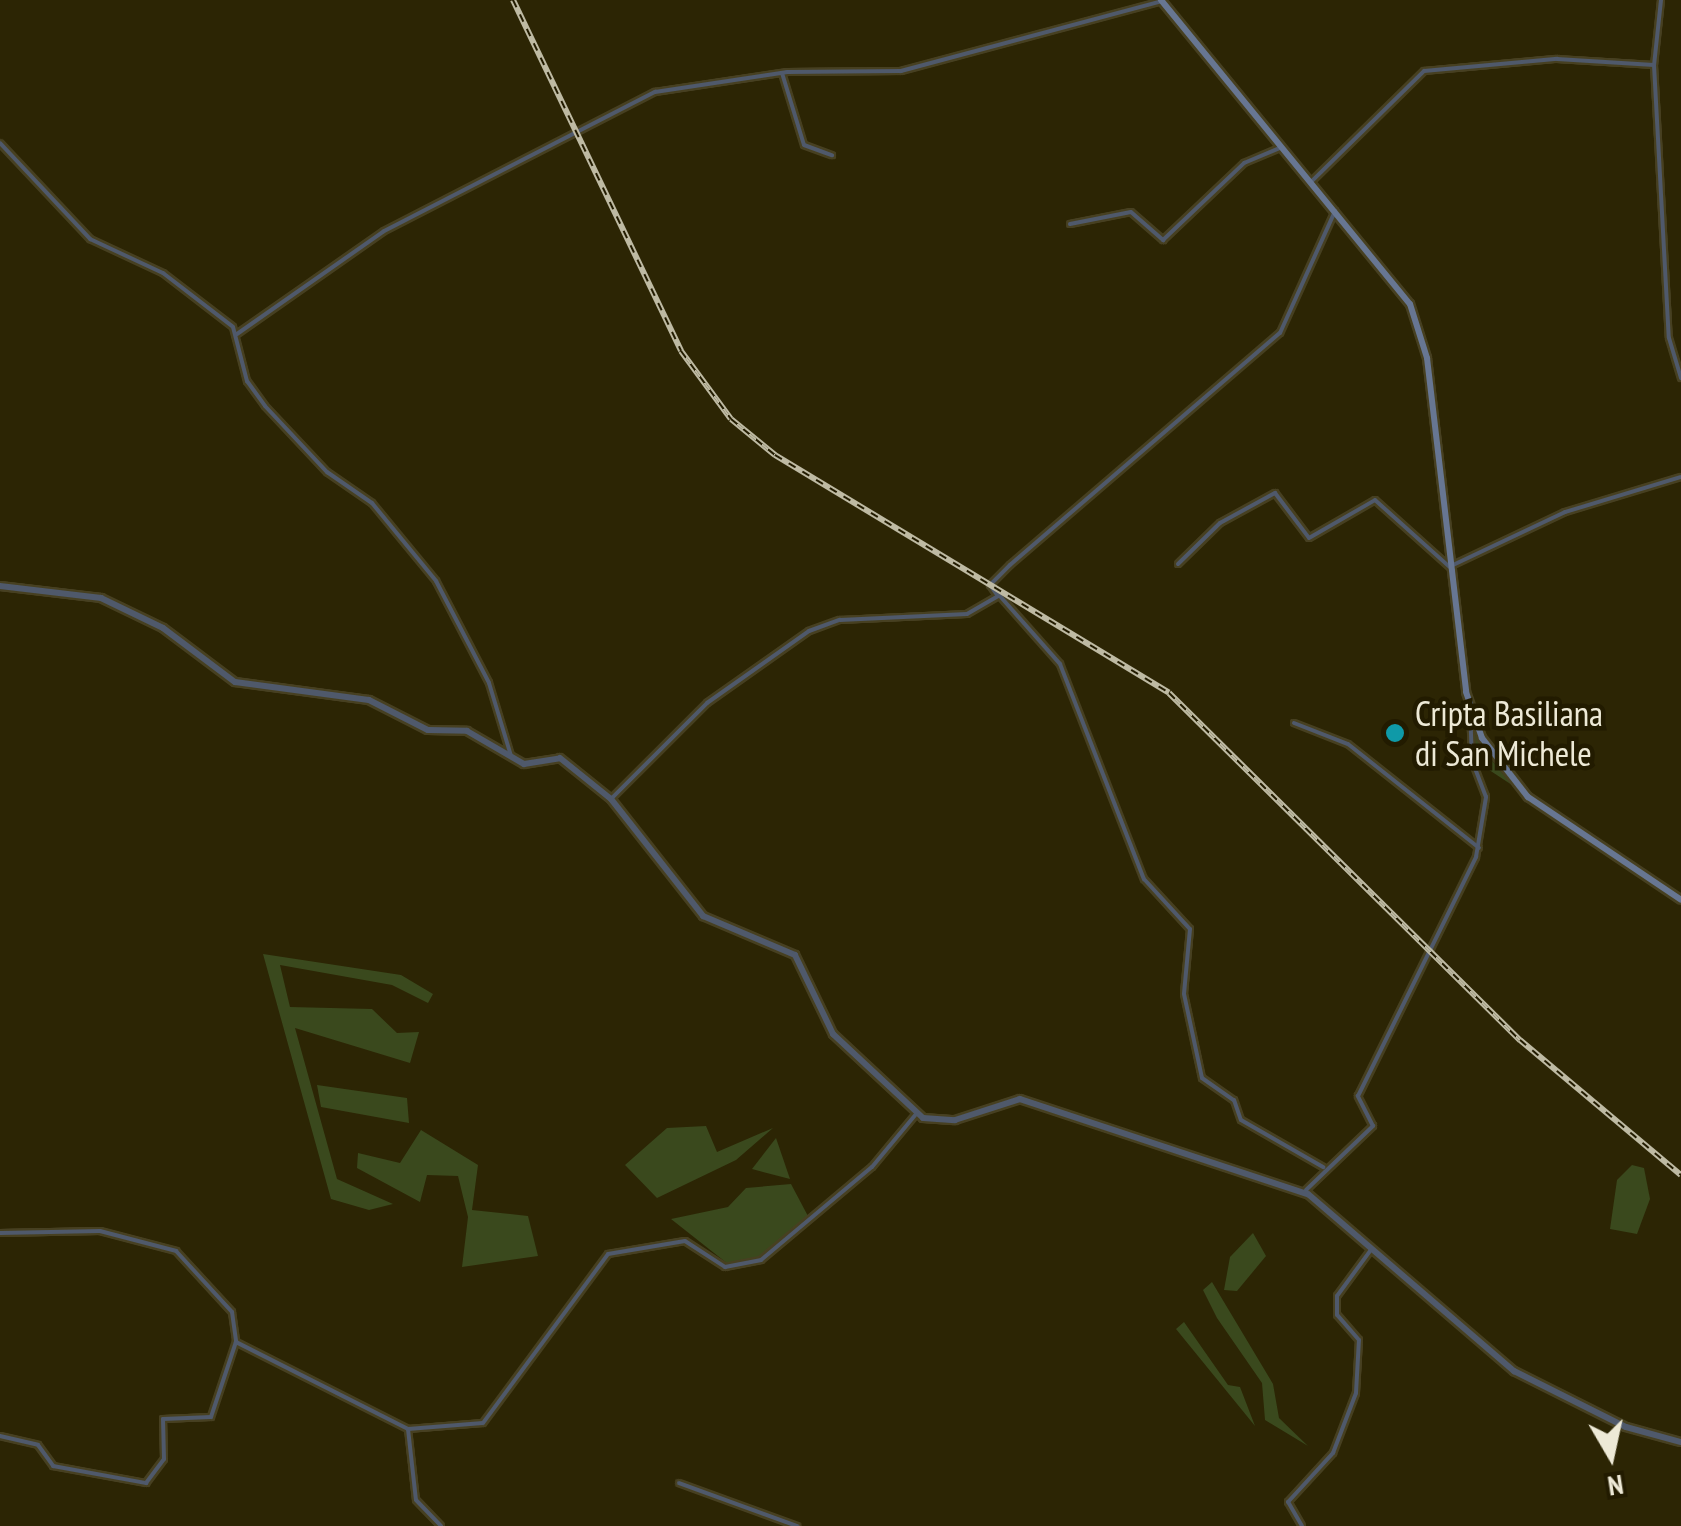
<!DOCTYPE html>
<style>
body{margin:0}
#map{position:relative;width:1681px;height:1526px;overflow:hidden;background:#2c2504;font-family:"PT Sans Narrow",sans-serif}
div>[style]{position:absolute}
.green>*{inset:0;background:#3a491d}
.roads{filter:drop-shadow(2px 0 #474021) drop-shadow(-2px 0 #474021) drop-shadow(0 2px #474021) drop-shadow(0 -2px #474021)}
.minor>*{height:4px;margin:-2px;padding:0 2px;transform-origin:2px;border-radius:2px;background:#4f596b}
.tertiary>*{height:6px;margin:-3px;padding:0 3px;transform-origin:3px;border-radius:3px;background:#4f596b}
.secondary>*{height:6px;margin:-3px;padding:0 3px;transform-origin:3px;border-radius:3px;background:#677692}
.rail>*{height:6px;margin-top:-3px;transform-origin:0;background:repeating-linear-gradient(90deg,#221b00 0 8px,#bebaa3 0 16px);box-sizing:border-box;border-block:2px solid #bebaa3}
.dots>*{width:28px;height:28px;translate:-50% -50%;box-sizing:border-box;border:5px solid #221b00;border-radius:50%}
span{translate:-50% -50%;white-space:nowrap;text-align:center;line-height:1.15;-webkit-text-stroke:9px #221b00;paint-order:stroke}
.poi-label{font-size:35px;color:#ede9d6}
.left{translate:0 -50%;text-align:left}
.north{position:absolute;left:1561px;top:1406px;width:100px;height:100px;-webkit-text-stroke:8px #221b00;paint-order:stroke;rotate:171deg;font-size:28px;font-weight:700;line-height:40px;text-align:center;color:#ede9d6}
.north::after{content:'';display:block;margin:auto;width:35px;height:45px;background:#ede9d6;clip-path:polygon(50% 0,100% 100%,50% 72%,0 100%)}
</style>
<div id="map">
<div class="green">
<div style="clip-path:polygon(1472px 721px,1489px 757px,1512px 785px,1477px 762px)"></div>
<div style="clip-path:polygon(263px 954px,401px 975px,433px 994px,428px 1003px,392px 985px,280px 965px,290px 1007px,372px 1009px,397px 1033px,419px 1032px,410px 1063px,295px 1028px,337px 1179px,393px 1204px,369px 1210px,331px 1199px)"></div>
<div style="clip-path:polygon(317px 1085px,407px 1098px,409px 1123px,321px 1107px)"></div>
<div style="clip-path:polygon(706px 1126px,717px 1152px,773px 1128px,736px 1160px,657px 1198px,625px 1165px,667px 1128px)"></div>
<div style="clip-path:polygon(421px 1130px,478px 1165px,472px 1210px,528px 1216px,538px 1256px,462px 1267px,468px 1217px,458px 1176px,427px 1175px,420px 1202px,357px 1168px,358px 1153px,400px 1163px)"></div>
<div style="clip-path:polygon(776px 1138px,790px 1179px,752px 1169px)"></div>
<div style="clip-path:polygon(1632px 1165px,1644px 1168px,1650px 1199px,1637px 1234px,1610px 1229px,1617px 1180px)"></div>
<div style="clip-path:polygon(791px 1184px,809px 1218px,763px 1259px,728px 1264px,671px 1219px,728px 1207px,746px 1188px)"></div>
<div style="clip-path:polygon(1253px 1233px,1266px 1256px,1237px 1291px,1224px 1290px,1230px 1257px)"></div>
<div style="clip-path:polygon(1212px 1282px,1273px 1384px,1279px 1418px,1308px 1446px,1265px 1420px,1262px 1383px,1217px 1318px,1203px 1290px)"></div>
<div style="clip-path:polygon(1184px 1322px,1228px 1385px,1240px 1387px,1255px 1426px,1176px 1329px)"></div>
</div>
<div class="roads">
<div class="minor">
<div style="left:1661px;top:0;width:65px;rotate:96.1deg"></div>
<div style="left:1654px;top:65px;width:273px;rotate:86.9deg"></div>
<div style="left:1669px;top:338px;width:42px;rotate:73.3deg"></div>
<div style="left:782px;top:73px;width:75px;rotate:73deg"></div>
<div style="left:804px;top:145px;width:30px;rotate:20deg"></div>
<div style="left:0;top:143px;width:132px;rotate:46.8deg"></div>
<div style="left:90px;top:239px;width:81px;rotate:25deg"></div>
<div style="left:163px;top:273px;width:88px;rotate:37.6deg"></div>
<div style="left:233px;top:327px;width:56px;rotate:75.5deg"></div>
<div style="left:247px;top:381px;width:31px;rotate:54deg"></div>
<div style="left:265px;top:406px;width:91px;rotate:46.8deg"></div>
<div style="left:327px;top:472px;width:55px;rotate:34.6deg"></div>
<div style="left:372px;top:503px;width:101px;rotate:50.6deg"></div>
<div style="left:436px;top:581px;width:115px;rotate:62.5deg"></div>
<div style="left:489px;top:683px;width:76px;rotate:73.2deg"></div>
<div style="left:1312px;top:181px;width:157px;rotate:-44.5deg"></div>
<div style="left:1424px;top:71px;width:134px;rotate:-5.2deg"></div>
<div style="left:1557px;top:59px;width:97px;rotate:3.5deg"></div>
<div style="left:1070px;top:224px;width:62px;rotate:-11.1deg"></div>
<div style="left:1131px;top:212px;width:43px;rotate:41.2deg"></div>
<div style="left:1163px;top:240px;width:112px;rotate:-43.5deg"></div>
<div style="left:1244px;top:163px;width:41px;rotate:-22.8deg"></div>
<div style="left:237px;top:334px;width:179px;rotate:-35deg"></div>
<div style="left:384px;top:231px;width:305px;rotate:-27.2deg"></div>
<div style="left:655px;top:92px;width:134px;rotate:-8.6deg"></div>
<div style="left:787px;top:72px;width:114px;rotate:-0.5deg"></div>
<div style="left:901px;top:71px;width:270px;rotate:-15deg"></div>
<div style="left:1178px;top:564px;width:59px;rotate:-44.3deg"></div>
<div style="left:1220px;top:523px;width:63px;rotate:-28.6deg"></div>
<div style="left:1275px;top:493px;width:56px;rotate:52.9deg"></div>
<div style="left:1309px;top:538px;width:76px;rotate:-29.9deg"></div>
<div style="left:1375px;top:500px;width:105px;rotate:41.9deg"></div>
<div style="left:1453px;top:565px;width:124px;rotate:-25.3deg"></div>
<div style="left:1565px;top:512px;width:121px;rotate:-16.8deg"></div>
<div style="left:999px;top:595px;width:92px;rotate:48.5deg"></div>
<div style="left:1060px;top:664px;width:231px;rotate:68.7deg"></div>
<div style="left:1144px;top:879px;width:68px;rotate:47.4deg"></div>
<div style="left:1190px;top:929px;width:65px;rotate:95.3deg"></div>
<div style="left:1184px;top:994px;width:86px;rotate:77.9deg"></div>
<div style="left:1202px;top:1078px;width:39px;rotate:35deg"></div>
<div style="left:1234px;top:1100px;width:21px;rotate:71deg"></div>
<div style="left:1241px;top:1120px;width:95px;rotate:29.8deg"></div>
<div style="left:1294px;top:723px;width:58px;rotate:21.3deg"></div>
<div style="left:1348px;top:744px;width:167px;rotate:38.4deg"></div>
<div style="left:613px;top:797px;width:133px;rotate:-45deg"></div>
<div style="left:707px;top:703px;width:125px;rotate:-35.2deg"></div>
<div style="left:809px;top:631px;width:33px;rotate:-20deg"></div>
<div style="left:840px;top:620px;width:127px;rotate:-2.7deg"></div>
<div style="left:967px;top:614px;width:36px;rotate:-30deg"></div>
<div style="left:998px;top:596px;width:14px;rotate:-126deg"></div>
<div style="left:990px;top:585px;width:28px;rotate:-45deg"></div>
<div style="left:1010px;top:565px;width:356px;rotate:-40.7deg"></div>
<div style="left:1280px;top:333px;width:134px;rotate:-65.7deg"></div>
<div style="left:1306px;top:1190px;width:93px;rotate:-43.7deg"></div>
<div style="left:1373px;top:1126px;width:34px;rotate:-117deg"></div>
<div style="left:1358px;top:1096px;width:267px;rotate:-63.7deg"></div>
<div style="left:1476px;top:857px;width:61px;rotate:-80.5deg"></div>
<div style="left:1486px;top:797px;width:40px;rotate:-111deg"></div>
<div style="left:1472px;top:760px;width:52px;rotate:-92.2deg"></div>
<div style="left:0;top:1233px;width:100px;rotate:-1.1deg"></div>
<div style="left:100px;top:1231px;width:79px;rotate:14.7deg"></div>
<div style="left:176px;top:1251px;width:83px;rotate:47.4deg"></div>
<div style="left:232px;top:1312px;width:30px;rotate:82deg"></div>
<div style="left:236px;top:1342px;width:193px;rotate:26.8deg"></div>
<div style="left:408px;top:1429px;width:71px;rotate:83.6deg"></div>
<div style="left:416px;top:1500px;width:36px;rotate:46deg"></div>
<div style="left:408px;top:1429px;width:75px;rotate:-4.6deg"></div>
<div style="left:483px;top:1423px;width:210px;rotate:-53.5deg"></div>
<div style="left:608px;top:1254px;width:78px;rotate:-9.6deg"></div>
<div style="left:685px;top:1241px;width:48px;rotate:33deg"></div>
<div style="left:725px;top:1267px;width:37px;rotate:-11deg"></div>
<div style="left:761px;top:1260px;width:145px;rotate:-40deg"></div>
<div style="left:872px;top:1167px;width:69px;rotate:-50.3deg"></div>
<div style="left:0;top:1436px;width:39px;rotate:13deg"></div>
<div style="left:38px;top:1445px;width:26px;rotate:54deg"></div>
<div style="left:53px;top:1466px;width:95px;rotate:10.4deg"></div>
<div style="left:146px;top:1483px;width:30px;rotate:-53deg"></div>
<div style="left:164px;top:1459px;width:40px;rotate:-91.4deg"></div>
<div style="left:163px;top:1419px;width:48px;rotate:-2.4deg"></div>
<div style="left:211px;top:1417px;width:79px;rotate:-71.6deg"></div>
<div style="left:679px;top:1483px;width:126px;rotate:20deg"></div>
<div style="left:1302px;top:1526px;width:28px;rotate:-120deg"></div>
<div style="left:1288px;top:1502px;width:67px;rotate:-47.4deg"></div>
<div style="left:1333px;top:1453px;width:64px;rotate:-69deg"></div>
<div style="left:1356px;top:1393px;width:53px;rotate:-86.8deg"></div>
<div style="left:1359px;top:1340px;width:33px;rotate:-131deg"></div>
<div style="left:1337px;top:1315px;width:19px;rotate:-90deg"></div>
<div style="left:1337px;top:1296px;width:56px;rotate:-53.7deg"></div>
</div>
<div class="tertiary">
<div style="left:0;top:586px;width:102px;rotate:6.8deg"></div>
<div style="left:101px;top:598px;width:69px;rotate:25.8deg"></div>
<div style="left:163px;top:628px;width:90px;rotate:36.9deg"></div>
<div style="left:235px;top:682px;width:135px;rotate:7.7deg"></div>
<div style="left:369px;top:700px;width:66px;rotate:27deg"></div>
<div style="left:428px;top:730px;width:39px;rotate:1deg"></div>
<div style="left:467px;top:731px;width:66px;rotate:30.1deg"></div>
<div style="left:524px;top:764px;width:36px;rotate:-9deg"></div>
<div style="left:560px;top:758px;width:65px;rotate:38.8deg"></div>
<div style="left:611px;top:799px;width:149px;rotate:51.8deg"></div>
<div style="left:703px;top:916px;width:100px;rotate:23deg"></div>
<div style="left:795px;top:955px;width:88px;rotate:64.3deg"></div>
<div style="left:833px;top:1034px;width:123px;rotate:43deg"></div>
<div style="left:923px;top:1118px;width:32px;rotate:4deg"></div>
<div style="left:955px;top:1120px;width:68px;rotate:-17.9deg"></div>
<div style="left:1020px;top:1099px;width:303px;rotate:18.3deg"></div>
<div style="left:1308px;top:1194px;width:272px;rotate:40.7deg"></div>
<div style="left:1514px;top:1371px;width:125px;rotate:26.6deg"></div>
<div style="left:1626px;top:1427px;width:57px;rotate:15.3deg"></div>
</div>
<div class="secondary">
<div style="left:1161px;top:0;width:393px;rotate:50.7deg"></div>
<div style="left:1410px;top:304px;width:57px;rotate:72.5deg"></div>
<div style="left:1427px;top:358px;width:336px;rotate:83.3deg"></div>
<div style="left:1466px;top:692px;width:49px;rotate:70.8deg"></div>
<div style="left:1482px;top:738px;width:75px;rotate:52.1deg"></div>
<div style="left:1528px;top:797px;width:184px;rotate:33.9deg"></div>
</div>
</div>
<div class="rail">
<div style="left:513px;top:0;width:389px;rotate:64.4deg"></div>
<div style="left:681px;top:351px;width:84px;rotate:53.7deg"></div>
<div style="left:731px;top:419px;width:57px;rotate:39.3deg"></div>
<div style="left:775px;top:455px;width:460px;rotate:31.1deg"></div>
<div style="left:1169px;top:693px;width:494px;rotate:44.7deg"></div>
<div style="left:1520px;top:1040px;width:210px;rotate:40deg"></div>
</div>
<div class="dots">
<div style="left:1395px;top:733px;background:#0f9aa8"></div>
</div>
<div class="poi-label">
<span class="left" style="left:1415px;top:733px">Cripta Basiliana<br>di San Michele</span>
</div>
<div class="north">N</div>
</div>
